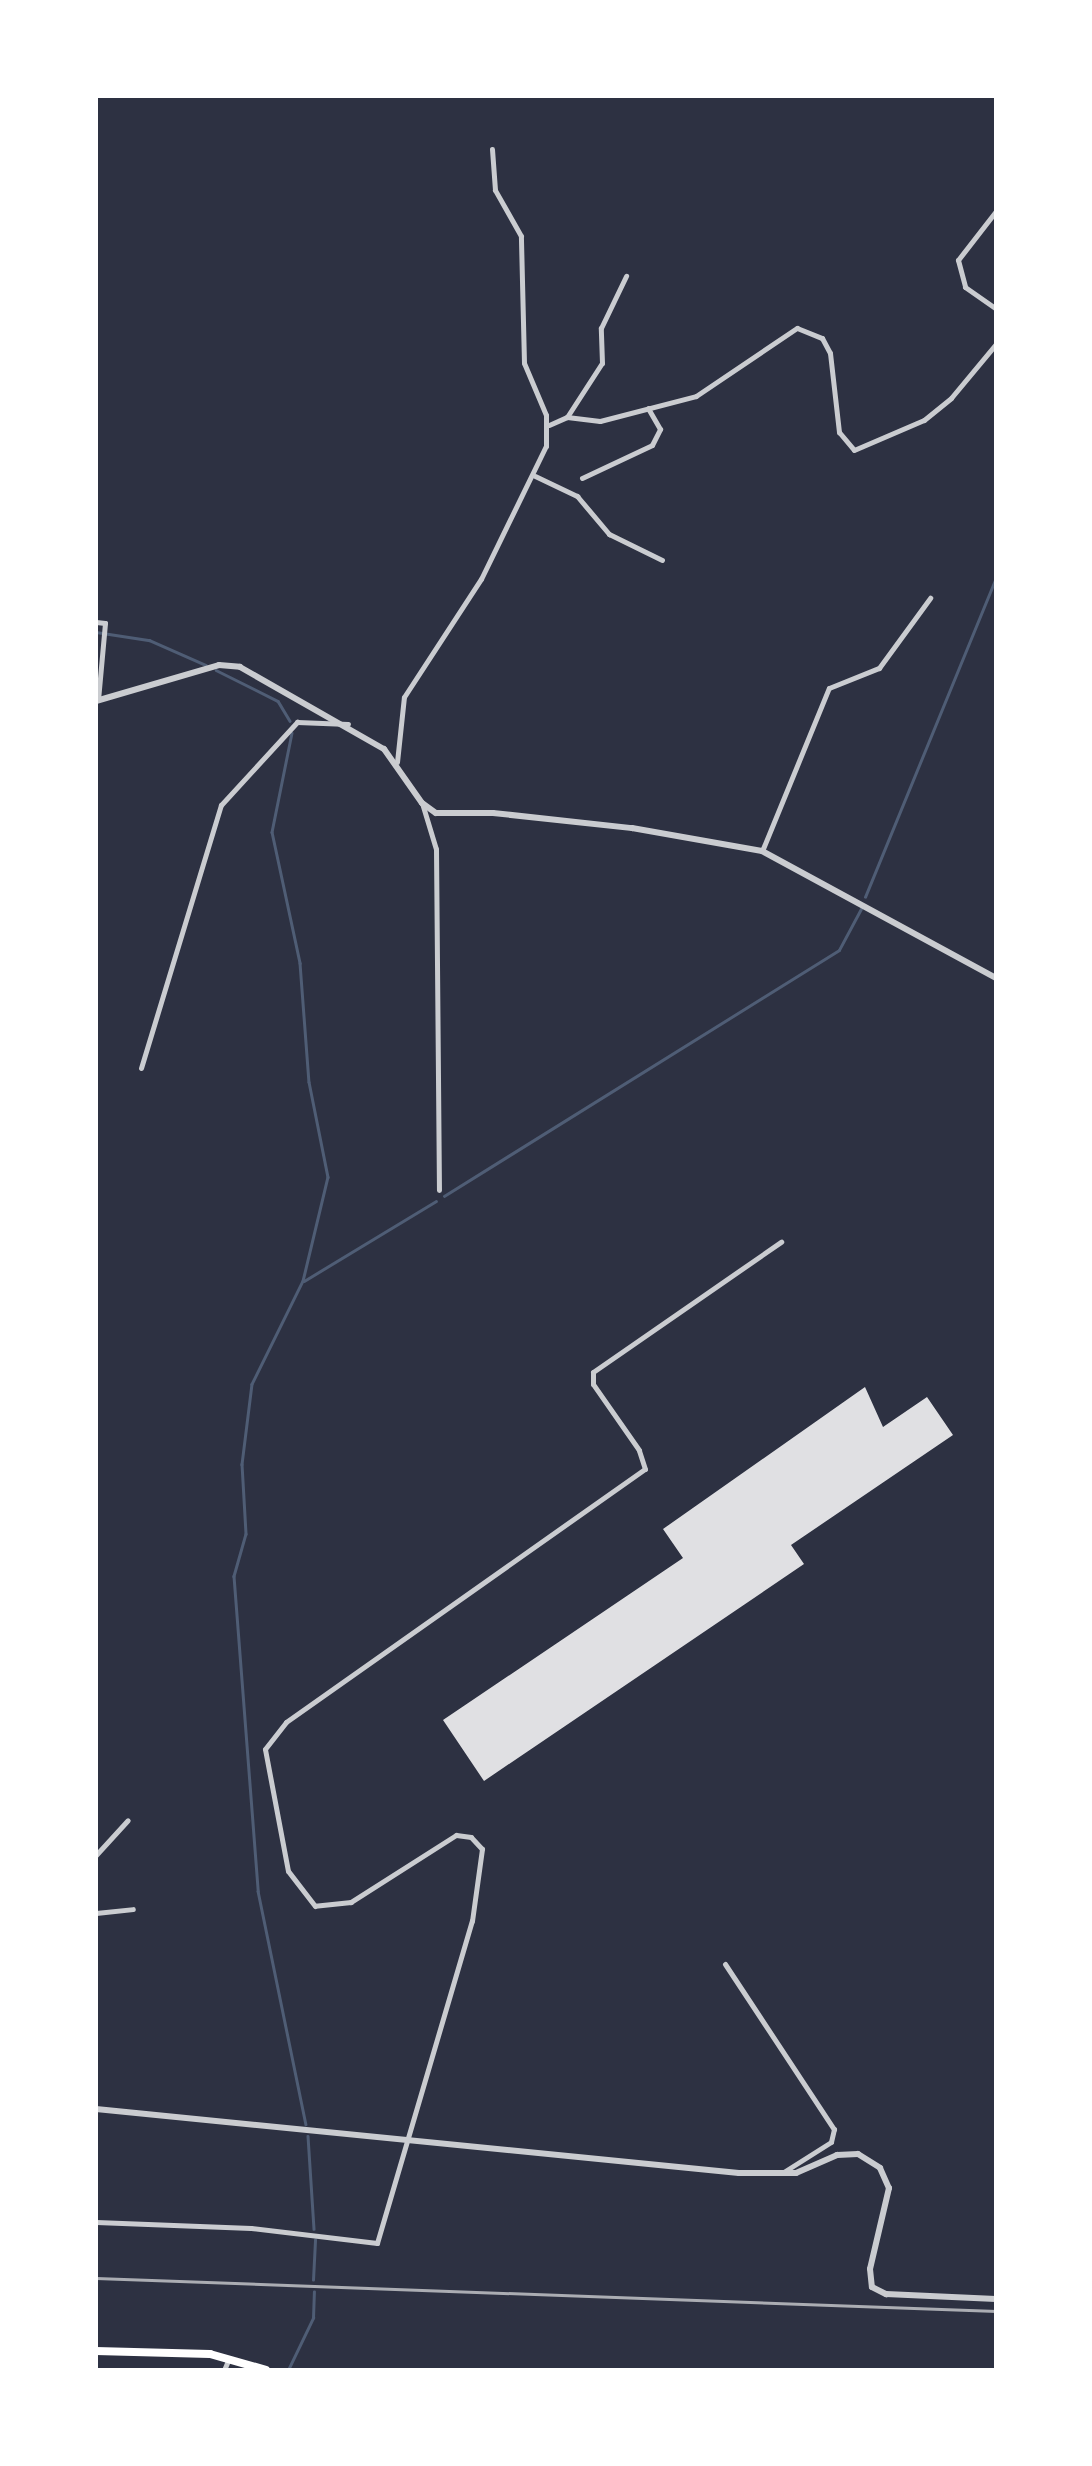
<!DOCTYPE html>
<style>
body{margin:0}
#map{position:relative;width:1092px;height:2466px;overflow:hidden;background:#2d3142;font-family:Cabin,sans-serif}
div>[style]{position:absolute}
.stream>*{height:2.5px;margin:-1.25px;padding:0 1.25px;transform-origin:1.25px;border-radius:1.25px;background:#4f5d75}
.building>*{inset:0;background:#e0e0e3}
.minor>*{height:5px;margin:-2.5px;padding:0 2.5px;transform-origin:2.5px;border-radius:2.5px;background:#caccd0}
.tertiary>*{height:6px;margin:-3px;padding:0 3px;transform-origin:3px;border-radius:3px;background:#caccd0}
.primary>*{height:8px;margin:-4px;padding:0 4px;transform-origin:4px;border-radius:4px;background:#fff}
.rail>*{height:2.5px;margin:-1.25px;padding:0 1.25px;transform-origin:1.25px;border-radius:1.25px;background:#abadb3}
span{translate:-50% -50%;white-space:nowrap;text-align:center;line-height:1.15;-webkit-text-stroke:6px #fff;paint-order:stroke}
.frame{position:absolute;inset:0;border:98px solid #fff;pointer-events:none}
</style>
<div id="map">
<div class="stream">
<div style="left:96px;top:632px;width:54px;rotate:8.6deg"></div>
<div style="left:149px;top:640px;width:62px;rotate:23.7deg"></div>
<div style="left:216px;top:670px;width:69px;rotate:26.6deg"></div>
<div style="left:278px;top:701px;width:23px;rotate:59deg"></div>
<div style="left:292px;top:733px;width:101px;rotate:101.4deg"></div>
<div style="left:272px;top:832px;width:134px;rotate:77.9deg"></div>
<div style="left:300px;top:963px;width:119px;rotate:85.7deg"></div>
<div style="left:309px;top:1082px;width:97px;rotate:78.7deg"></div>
<div style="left:328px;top:1177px;width:107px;rotate:103.5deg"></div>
<div style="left:303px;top:1281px;width:115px;rotate:116.3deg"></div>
<div style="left:252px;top:1384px;width:81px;rotate:97.1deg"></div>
<div style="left:242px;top:1464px;width:70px;rotate:86.7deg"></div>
<div style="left:246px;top:1534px;width:44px;rotate:105.9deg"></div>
<div style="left:234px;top:1576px;width:316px;rotate:85.6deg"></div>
<div style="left:258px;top:1891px;width:238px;rotate:78.4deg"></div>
<div style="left:865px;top:897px;width:346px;rotate:-67.7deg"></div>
<div style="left:444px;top:1196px;width:465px;rotate:-31.9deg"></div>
<div style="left:839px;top:950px;width:49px;rotate:-61.9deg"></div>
<div style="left:304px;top:1281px;width:154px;rotate:-31.2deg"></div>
<div style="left:308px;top:2136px;width:93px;rotate:86.3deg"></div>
<div style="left:313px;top:2280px;width:40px;rotate:-87.1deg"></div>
<div style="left:288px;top:2370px;width:58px;rotate:-64.3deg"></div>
<div style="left:313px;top:2318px;width:26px;rotate:-88deg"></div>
</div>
<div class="building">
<div style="clip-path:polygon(865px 1387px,883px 1427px,927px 1397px,953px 1435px,791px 1545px,804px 1564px,484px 1781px,443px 1720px,683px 1558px,663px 1529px)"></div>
</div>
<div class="minor">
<div style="left:996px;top:211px;width:62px;rotate:127.8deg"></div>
<div style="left:958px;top:260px;width:28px;rotate:75deg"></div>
<div style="left:965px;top:287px;width:38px;rotate:35deg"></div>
<div style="left:567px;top:417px;width:64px;rotate:-57.1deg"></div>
<div style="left:602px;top:363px;width:35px;rotate:-92deg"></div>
<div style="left:601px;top:328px;width:58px;rotate:-64.3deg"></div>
<div style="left:549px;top:425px;width:20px;rotate:-24deg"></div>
<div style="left:567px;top:417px;width:33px;rotate:7deg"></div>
<div style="left:600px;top:421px;width:99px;rotate:-14.6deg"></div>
<div style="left:696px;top:396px;width:122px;rotate:-34deg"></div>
<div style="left:797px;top:328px;width:27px;rotate:22deg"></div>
<div style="left:822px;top:338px;width:17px;rotate:62deg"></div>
<div style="left:830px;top:353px;width:80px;rotate:83.5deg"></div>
<div style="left:839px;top:432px;width:23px;rotate:50deg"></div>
<div style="left:854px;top:450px;width:76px;rotate:-23.2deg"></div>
<div style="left:924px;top:420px;width:35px;rotate:-39deg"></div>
<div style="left:951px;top:398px;width:70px;rotate:-50.2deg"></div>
<div style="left:535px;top:476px;width:47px;rotate:25.5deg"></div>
<div style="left:577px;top:496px;width:50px;rotate:49.9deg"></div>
<div style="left:609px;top:534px;width:59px;rotate:26.1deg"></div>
<div style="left:582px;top:478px;width:77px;rotate:-25.2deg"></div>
<div style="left:652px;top:445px;width:18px;rotate:-63deg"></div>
<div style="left:660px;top:429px;width:24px;rotate:-120deg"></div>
<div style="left:96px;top:622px;width:9px;rotate:6deg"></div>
<div style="left:105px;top:623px;width:77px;rotate:95.2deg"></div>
<div style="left:397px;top:762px;width:65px;rotate:-83.9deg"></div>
<div style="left:404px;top:697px;width:141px;rotate:-56.9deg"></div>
<div style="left:481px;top:579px;width:148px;rotate:-64deg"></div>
<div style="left:546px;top:446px;width:31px;rotate:-90deg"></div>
<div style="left:546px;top:415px;width:56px;rotate:-112.9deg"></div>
<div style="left:524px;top:363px;width:127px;rotate:-91.4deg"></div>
<div style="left:521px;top:236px;width:53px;rotate:-119.5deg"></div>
<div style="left:495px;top:190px;width:41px;rotate:-94.2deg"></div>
<div style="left:422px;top:803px;width:48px;rotate:73.1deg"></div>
<div style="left:436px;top:849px;width:341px;rotate:89.5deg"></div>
<div style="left:762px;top:851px;width:176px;rotate:-67.7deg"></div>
<div style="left:829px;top:688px;width:54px;rotate:-21.8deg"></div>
<div style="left:879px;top:668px;width:87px;rotate:-53.9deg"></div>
<div style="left:141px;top:1068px;width:275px;rotate:-73.1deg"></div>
<div style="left:221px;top:805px;width:113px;rotate:-47.5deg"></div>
<div style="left:297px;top:722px;width:51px;rotate:2.2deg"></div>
<div style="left:96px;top:1855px;width:47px;rotate:-47.6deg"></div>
<div style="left:96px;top:1913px;width:37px;rotate:-6deg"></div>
<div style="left:725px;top:1964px;width:198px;rotate:56.6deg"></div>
<div style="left:834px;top:2129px;width:13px;rotate:103deg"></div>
<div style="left:831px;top:2142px;width:58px;rotate:147.7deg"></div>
<div style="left:96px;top:2222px;width:155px;rotate:2.2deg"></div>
<div style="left:251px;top:2228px;width:127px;rotate:6.8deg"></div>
<div style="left:377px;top:2243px;width:336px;rotate:-73.6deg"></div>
<div style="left:472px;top:1921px;width:73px;rotate:-82.1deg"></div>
<div style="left:482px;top:1849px;width:16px;rotate:-133deg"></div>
<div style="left:471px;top:1837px;width:15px;rotate:-172deg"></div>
<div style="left:456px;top:1835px;width:125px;rotate:147.5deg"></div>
<div style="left:351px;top:1902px;width:36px;rotate:174deg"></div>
<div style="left:315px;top:1906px;width:44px;rotate:-127.6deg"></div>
<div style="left:288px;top:1871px;width:124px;rotate:-100.7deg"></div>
<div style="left:265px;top:1749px;width:34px;rotate:-52deg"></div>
<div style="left:286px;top:1722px;width:439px;rotate:-35.2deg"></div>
<div style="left:645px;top:1469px;width:20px;rotate:-108deg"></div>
<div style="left:639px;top:1450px;width:80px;rotate:-124.9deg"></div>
<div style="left:593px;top:1384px;width:12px;rotate:-90deg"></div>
<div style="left:593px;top:1372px;width:229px;rotate:-34.7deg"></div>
<div style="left:224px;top:2370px;width:13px;rotate:-67deg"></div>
</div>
<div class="tertiary">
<div style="left:96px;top:701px;width:128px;rotate:-16.3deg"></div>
<div style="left:219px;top:665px;width:21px;rotate:5deg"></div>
<div style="left:240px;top:667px;width:166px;rotate:29.7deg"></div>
<div style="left:384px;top:749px;width:66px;rotate:54.9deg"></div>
<div style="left:422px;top:803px;width:17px;rotate:36deg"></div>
<div style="left:436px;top:813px;width:57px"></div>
<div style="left:493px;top:813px;width:140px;rotate:6.2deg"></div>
<div style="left:632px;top:828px;width:132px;rotate:10deg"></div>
<div style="left:762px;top:851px;width:266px;rotate:28.5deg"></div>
<div style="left:96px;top:2109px;width:646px;rotate:5.68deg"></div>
<div style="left:739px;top:2173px;width:57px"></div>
<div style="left:796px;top:2173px;width:45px;rotate:-23.7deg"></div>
<div style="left:837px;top:2155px;width:21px;rotate:-3deg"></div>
<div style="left:858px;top:2154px;width:26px;rotate:32deg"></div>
<div style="left:880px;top:2168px;width:22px;rotate:66deg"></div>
<div style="left:889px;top:2188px;width:83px;rotate:103.2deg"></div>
<div style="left:870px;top:2269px;width:18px;rotate:84deg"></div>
<div style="left:872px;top:2287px;width:16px;rotate:27deg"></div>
<div style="left:886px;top:2294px;width:110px;rotate:2.6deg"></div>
</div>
<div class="primary">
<div style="left:96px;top:2351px;width:114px;rotate:1.5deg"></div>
<div style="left:210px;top:2354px;width:58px;rotate:15.9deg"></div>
</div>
<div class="rail">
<div style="left:96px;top:2278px;width:901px;rotate:2.1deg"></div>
</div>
<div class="frame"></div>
</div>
